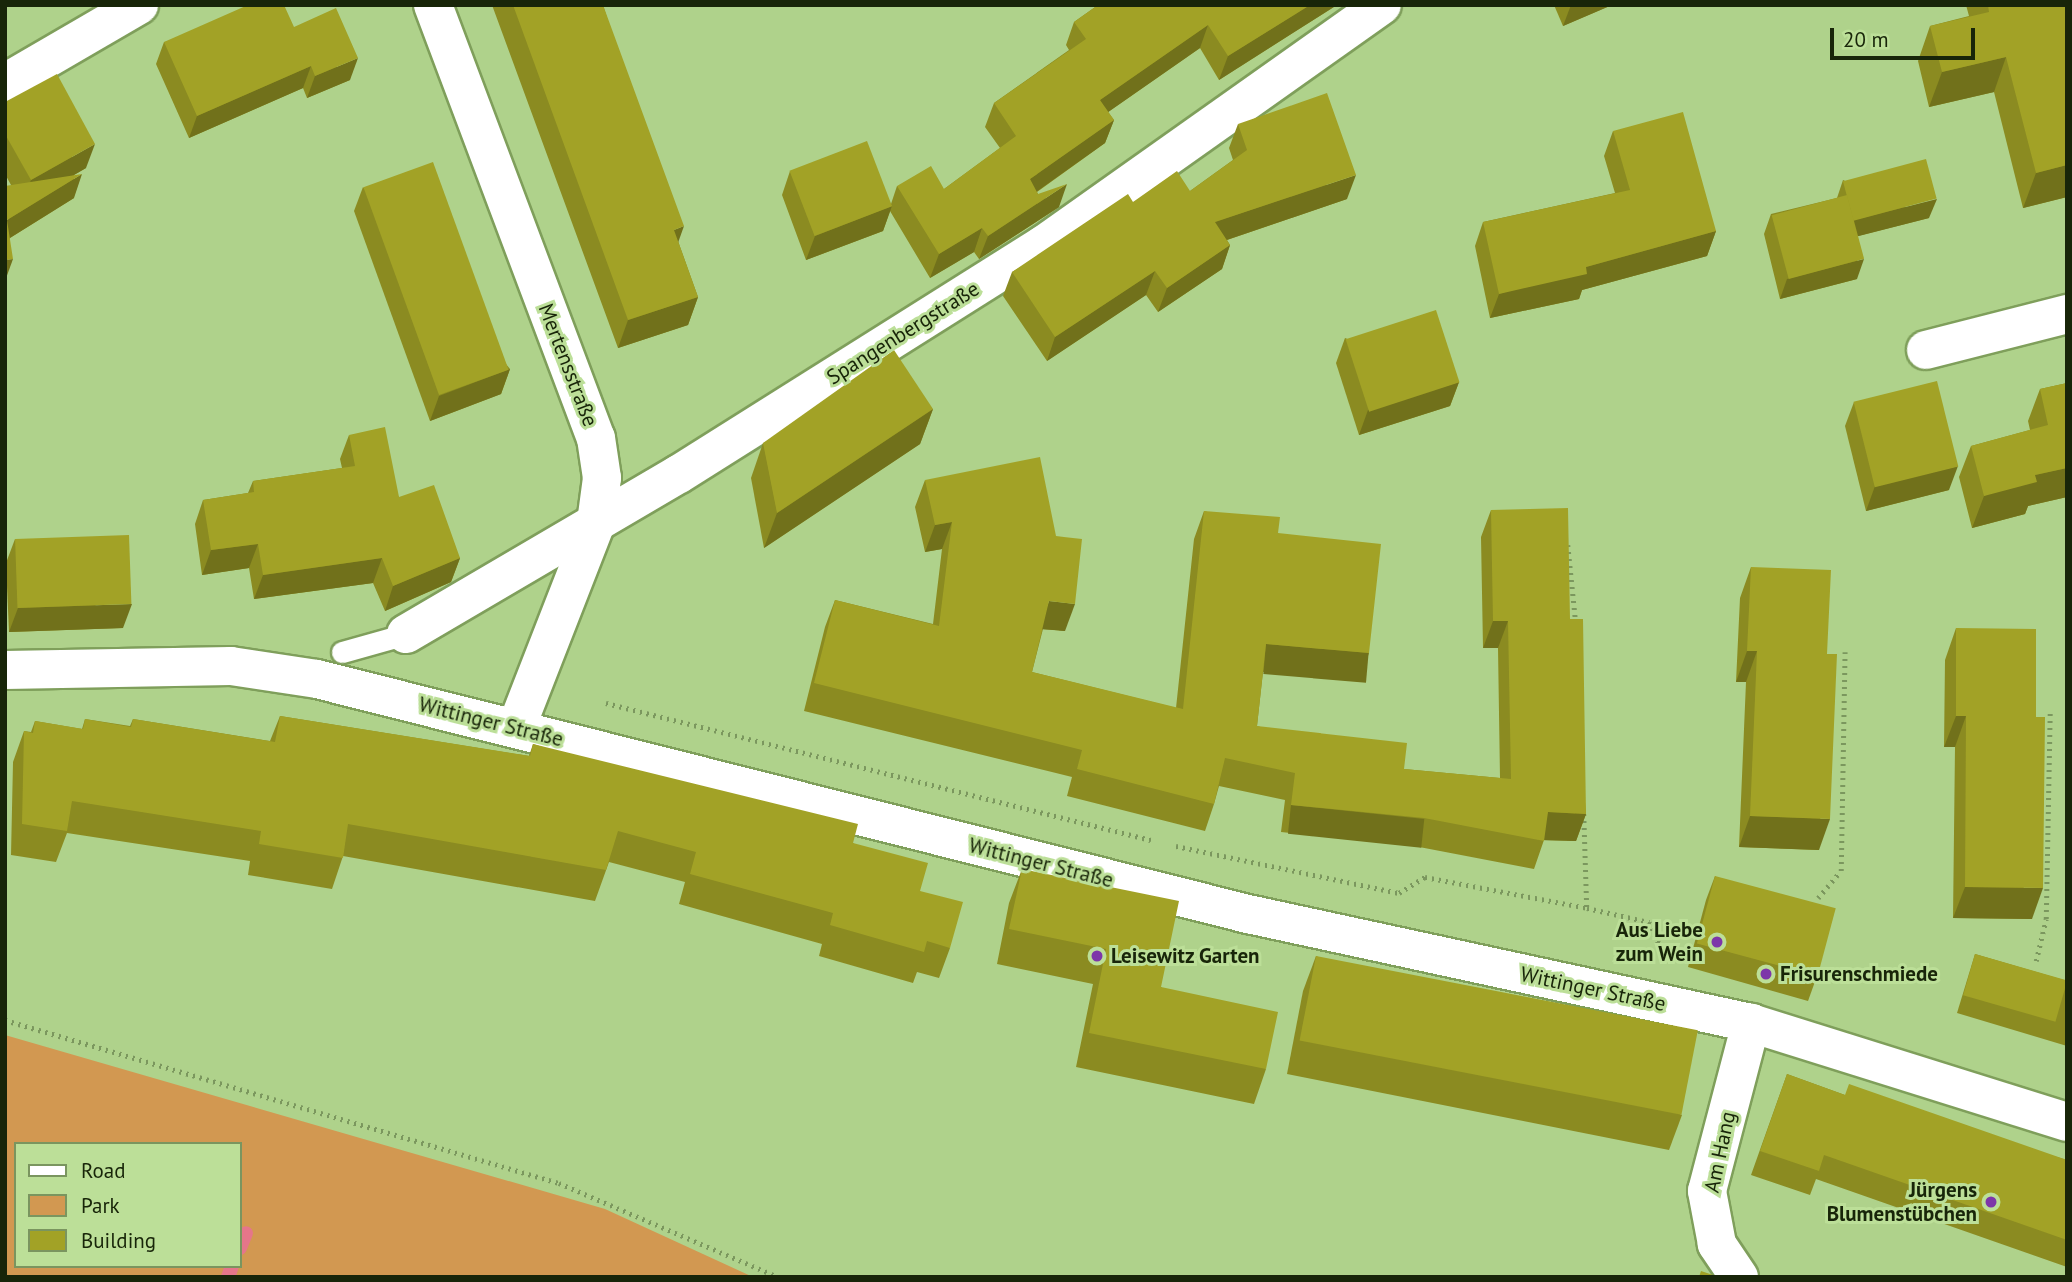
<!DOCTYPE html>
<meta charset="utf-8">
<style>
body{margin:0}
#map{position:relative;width:2072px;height:1282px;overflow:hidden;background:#afd28b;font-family:"PT Sans",sans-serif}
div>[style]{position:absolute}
.green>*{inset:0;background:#d29851}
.stream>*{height:14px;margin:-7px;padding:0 7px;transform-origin:7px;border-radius:7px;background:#e5768a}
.path>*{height:4.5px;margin-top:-2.25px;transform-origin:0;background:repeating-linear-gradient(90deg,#7b975e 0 2px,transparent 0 7px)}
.roads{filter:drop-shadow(2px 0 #7f9f5b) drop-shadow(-2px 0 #7f9f5b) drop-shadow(0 2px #7f9f5b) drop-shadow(0 -2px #7f9f5b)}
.service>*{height:21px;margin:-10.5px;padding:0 10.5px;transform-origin:10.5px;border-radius:10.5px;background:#fff}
.minor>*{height:38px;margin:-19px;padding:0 19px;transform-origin:19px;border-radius:19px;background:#fff}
.wall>*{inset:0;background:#8b8b21}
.shaded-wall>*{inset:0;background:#71711b;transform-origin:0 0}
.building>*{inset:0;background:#a2a226;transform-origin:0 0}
.dots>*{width:19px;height:19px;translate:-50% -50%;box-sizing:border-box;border:4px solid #bcdf98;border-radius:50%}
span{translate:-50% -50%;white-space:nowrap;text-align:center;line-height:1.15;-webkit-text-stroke:6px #bcdf98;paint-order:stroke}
.street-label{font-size:21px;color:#182509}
.poi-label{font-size:21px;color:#182509;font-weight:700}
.right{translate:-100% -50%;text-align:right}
.left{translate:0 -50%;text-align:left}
.frame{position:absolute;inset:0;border:7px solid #182509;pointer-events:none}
.legend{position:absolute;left:14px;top:1142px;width:228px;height:126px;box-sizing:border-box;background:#bcdf98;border:2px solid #7a955f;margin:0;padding:9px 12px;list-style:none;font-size:21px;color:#182509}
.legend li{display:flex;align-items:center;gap:14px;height:35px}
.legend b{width:35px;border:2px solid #7a955f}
.scale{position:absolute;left:1830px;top:28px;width:145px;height:32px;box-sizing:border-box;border:4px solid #182509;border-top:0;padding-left:9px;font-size:21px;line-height:24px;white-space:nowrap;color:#182509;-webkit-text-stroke:5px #bcdf98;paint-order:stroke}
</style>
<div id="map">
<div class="green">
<div style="clip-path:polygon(evenodd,5px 1035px,605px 1209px,753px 1277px,5px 1277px,5px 1035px,16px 1144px,240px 1144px,240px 1266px,16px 1266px,16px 1144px)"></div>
</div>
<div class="stream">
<div style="left:240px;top:1248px;width:16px;rotate:-68deg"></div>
<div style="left:228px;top:1277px;width:12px;rotate:-70deg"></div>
</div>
<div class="path">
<div style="left:1568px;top:545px;width:79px;rotate:84.2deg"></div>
<div style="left:606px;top:703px;width:562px;rotate:14.11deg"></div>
<div style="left:1584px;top:814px;width:94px;rotate:88.2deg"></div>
<div style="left:1587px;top:908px;width:64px;rotate:12.7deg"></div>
<div style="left:1649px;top:922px;width:40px;rotate:65deg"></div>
<div style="left:1176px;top:846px;width:228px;rotate:11.9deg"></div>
<div style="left:1399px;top:893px;width:31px;rotate:-32deg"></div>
<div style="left:1425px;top:877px;width:165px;rotate:10.8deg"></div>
<div style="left:1818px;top:898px;width:35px;rotate:-50deg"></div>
<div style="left:1841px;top:871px;width:219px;rotate:-89deg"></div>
<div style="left:2036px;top:961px;width:43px;rotate:-76.6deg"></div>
<div style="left:2046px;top:919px;width:206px;rotate:-88.9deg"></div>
<div style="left:5px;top:1020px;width:577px;rotate:16.4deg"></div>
<div style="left:559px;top:1183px;width:238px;rotate:23.2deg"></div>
</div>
<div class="roads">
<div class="service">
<div style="left:342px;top:652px;width:66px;rotate:-15.7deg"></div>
</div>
<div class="minor">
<div style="left:433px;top:5px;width:463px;rotate:69.4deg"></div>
<div style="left:596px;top:438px;width:40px;rotate:81.5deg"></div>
<div style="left:602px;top:478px;width:45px;rotate:97.6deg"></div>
<div style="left:596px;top:523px;width:220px;rotate:111.3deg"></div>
<div style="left:5px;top:83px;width:155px;rotate:-30.2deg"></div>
<div style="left:1926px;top:350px;width:146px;rotate:-14.3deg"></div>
<div style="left:406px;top:634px;width:316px;rotate:-30.4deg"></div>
<div style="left:679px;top:474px;width:430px;rotate:-32.2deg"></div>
<div style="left:1043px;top:245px;width:415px;rotate:-35.3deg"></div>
<div style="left:5px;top:670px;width:226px;rotate:-1deg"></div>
<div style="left:231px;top:666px;width:87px;rotate:8.6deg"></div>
<div style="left:317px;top:679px;width:960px;rotate:14.17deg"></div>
<div style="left:1248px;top:914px;width:515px;rotate:12.23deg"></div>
<div style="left:1751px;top:1023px;width:331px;rotate:17.4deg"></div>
<div style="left:1739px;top:1277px;width:40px;rotate:-124deg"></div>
<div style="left:1717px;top:1244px;width:54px;rotate:-100.7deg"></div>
<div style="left:1707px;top:1191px;width:174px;rotate:-75.3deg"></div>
</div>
</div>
<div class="wall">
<div style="clip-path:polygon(492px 5px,603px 5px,678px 241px,698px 297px,688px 325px,618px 348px)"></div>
<div style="clip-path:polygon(1098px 5px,1337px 5px,1219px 80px,1200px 48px,1108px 112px,1114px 120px,1105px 143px,1037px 192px,1038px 194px,1059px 207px,979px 259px,974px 252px,930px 278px,890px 211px,883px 231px,806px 260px,782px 195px,790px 171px,891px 204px,897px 186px,944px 189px,1000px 148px,985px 127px,994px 103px,1069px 50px,1066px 45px,1074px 22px)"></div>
<div style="clip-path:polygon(1554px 5px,1612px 5px,1563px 26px)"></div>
<div style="clip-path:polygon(1966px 5px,2065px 5px,2067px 12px,2067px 197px,2023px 208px,1994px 92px,1929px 107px,1918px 61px,1930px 26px,1969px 16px)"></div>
<div style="clip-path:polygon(294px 27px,350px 80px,307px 98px,303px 88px,189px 138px,156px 64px,164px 42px)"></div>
<div style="clip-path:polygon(5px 102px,86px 168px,74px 175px,74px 198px,10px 238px,5px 281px,11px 185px,5px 174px)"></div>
<div style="clip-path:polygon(1238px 124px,1347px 199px,1227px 240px,1230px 245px,1222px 269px,1158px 312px,1146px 295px,1047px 361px,1003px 296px,1012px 272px,1133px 202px,1190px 191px,1233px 160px,1229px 148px)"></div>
<div style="clip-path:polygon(1613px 131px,1716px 231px,1707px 256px,1582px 290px,1579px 299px,1490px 318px,1475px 246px,1483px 222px,1615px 193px,1604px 156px)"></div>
<div style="clip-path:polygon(1843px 180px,1929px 218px,1858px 236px,1857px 279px,1780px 299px,1764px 234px,1771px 214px,1837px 198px)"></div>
<div style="clip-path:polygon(363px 187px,510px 369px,501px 394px,430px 421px,354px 211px)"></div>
<div style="clip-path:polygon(1345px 338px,1459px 382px,1450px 406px,1359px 435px,1336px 363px)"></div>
<div style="clip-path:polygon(2067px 383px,2067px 497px,2028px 506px,2025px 514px,1972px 528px,1959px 477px,1971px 446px,2030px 430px,2028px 421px,2040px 389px)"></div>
<div style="clip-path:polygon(1854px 402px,1949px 490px,1866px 511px,1845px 426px)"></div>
<div style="clip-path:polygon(933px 409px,920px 444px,764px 548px,751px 478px,763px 443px)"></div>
<div style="clip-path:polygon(349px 435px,399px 497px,460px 558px,451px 582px,385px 611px,373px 583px,254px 599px,249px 568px,202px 575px,195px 524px,203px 500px,248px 493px,253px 481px,342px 468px,340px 459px)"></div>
<div style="clip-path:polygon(925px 480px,1065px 631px,1043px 629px,1032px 672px,1176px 708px,1194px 539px,1204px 511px,1278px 533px,1369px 653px,1359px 681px,1263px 672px,1257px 726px,1404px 769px,1500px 778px,1498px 648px,1483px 648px,1481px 537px,1491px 510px,1570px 619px,1586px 814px,1576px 841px,1544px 840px,1534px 869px,1414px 846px,1281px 832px,1285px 800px,1219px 786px,1214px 804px,1205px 831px,1067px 796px,1072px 777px,804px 711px,825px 627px,835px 600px,933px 624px,942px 549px,925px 552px,915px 507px)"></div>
<div style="clip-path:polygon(15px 539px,123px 628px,9px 632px,6px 563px)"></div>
<div style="clip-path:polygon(1751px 567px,1827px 654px,1819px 850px,1739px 847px,1746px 682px,1736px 682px,1740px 598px)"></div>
<div style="clip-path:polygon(1956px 628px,2032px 919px,1953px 918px,1955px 747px,1944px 747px,1945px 660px)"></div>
<div style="clip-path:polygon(280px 716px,529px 756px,533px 744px,853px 843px,920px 891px,950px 948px,939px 978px,917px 972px,913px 983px,819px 956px,822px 944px,679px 904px,685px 882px,609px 862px,595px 901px,343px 856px,332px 889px,248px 875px,250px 861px,67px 833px,56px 862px,11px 855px,13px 762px,24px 731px,31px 732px,35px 721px,82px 729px,85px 719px,130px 726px,133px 719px,270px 741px)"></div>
<div style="clip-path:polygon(1022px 869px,1161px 987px,1266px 1069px,1254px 1104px,1076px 1067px,1093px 984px,997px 964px,1009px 903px)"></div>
<div style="clip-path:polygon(1715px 876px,1817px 976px,1808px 1001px,1688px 967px,1706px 900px)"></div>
<div style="clip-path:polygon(1975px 954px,2067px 981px,2067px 1046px,1957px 1013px)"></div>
<div style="clip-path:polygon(1316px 956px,1682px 1115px,1669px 1150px,1287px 1074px,1303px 991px)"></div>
<div style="clip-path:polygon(1787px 1074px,1845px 1095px,2067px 1160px,2067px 1267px,1816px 1179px,1810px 1195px,1751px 1175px)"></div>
</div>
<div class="shaded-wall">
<div style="clip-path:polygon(1310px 5px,1337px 5px,1219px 80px,1228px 56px)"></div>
<div style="clip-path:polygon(1571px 5px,1612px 5px,1563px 26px)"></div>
<div style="clip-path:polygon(1208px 25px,1200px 48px,1091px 124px,1100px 100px)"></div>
<div style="clip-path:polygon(2006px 57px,1994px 92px,1929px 107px,1942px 72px)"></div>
<div style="clip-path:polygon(358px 58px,350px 80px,307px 98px,315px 76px)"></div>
<div style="clip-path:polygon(311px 66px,303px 88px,189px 138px,197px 116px)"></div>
<div style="clip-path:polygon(1114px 120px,1105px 143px,1022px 202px,1030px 179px)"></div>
<div style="clip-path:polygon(95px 144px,86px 168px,22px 205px,31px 180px)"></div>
<div style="clip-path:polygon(2067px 165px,2067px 197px,2023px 208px,2036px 173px)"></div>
<div style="clip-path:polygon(82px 174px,74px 198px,5px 241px,7px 220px)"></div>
<div style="clip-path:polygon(1356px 175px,1347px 199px,1206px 247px,1215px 222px)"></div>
<div style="clip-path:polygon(1067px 184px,1059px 207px,979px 259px,988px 236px)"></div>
<div style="clip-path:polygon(1937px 199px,1929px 218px,1847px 239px,1854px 220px)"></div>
<div style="clip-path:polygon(892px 206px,883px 231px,806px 260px,815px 236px)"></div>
<div style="clip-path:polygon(684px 226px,674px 254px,674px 230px)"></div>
<div style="clip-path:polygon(982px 228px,974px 252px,930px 278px,939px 254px)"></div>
<div style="clip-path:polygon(1716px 231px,1707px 256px,1582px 290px,1579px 299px,1490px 318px,1499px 294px,1586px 267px)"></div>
<div style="clip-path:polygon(1230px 245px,1222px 269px,1158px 312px,1167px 288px)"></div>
<div style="clip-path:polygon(13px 259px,5px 281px,5px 260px)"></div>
<div style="clip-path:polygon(1864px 259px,1857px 279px,1780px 299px,1787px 279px)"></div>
<div style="clip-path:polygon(1155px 271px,1146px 295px,1047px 361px,1055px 337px)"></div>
<div style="clip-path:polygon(698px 297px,688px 325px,618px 348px,628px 320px)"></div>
<div style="clip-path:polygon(510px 369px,501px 394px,430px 421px,439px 396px)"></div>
<div style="clip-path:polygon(1459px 382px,1450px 406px,1359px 435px,1368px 410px)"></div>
<div style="clip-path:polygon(933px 409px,920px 444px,764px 548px,777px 513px)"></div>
<div style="clip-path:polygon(1958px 466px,1949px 490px,1866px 511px,1875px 486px)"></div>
<div style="clip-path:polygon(2067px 468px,2067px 497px,2028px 506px,2025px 514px,1972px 528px,1984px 496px,2035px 475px)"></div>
<div style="clip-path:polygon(952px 522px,942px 549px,925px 552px,935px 525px)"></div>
<div style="clip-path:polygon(258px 544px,249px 568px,202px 575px,211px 550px)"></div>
<div style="clip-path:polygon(382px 558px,373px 583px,254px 599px,263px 575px)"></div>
<div style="clip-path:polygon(460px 558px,451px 582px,385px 611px,393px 586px)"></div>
<div style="clip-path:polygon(1049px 601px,1075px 604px,1065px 631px,1039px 629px)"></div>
<div style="clip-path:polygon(132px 604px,123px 628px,9px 632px,18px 608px)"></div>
<div style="clip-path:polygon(1493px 621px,1508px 621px,1498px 648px,1483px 648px)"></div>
<div style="left:1266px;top:644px;width:103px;height:30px;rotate:5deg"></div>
<div style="clip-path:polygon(1747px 651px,1757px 651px,1746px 682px,1736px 682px)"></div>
<div style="clip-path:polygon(1956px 716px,1966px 716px,1955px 747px,1944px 747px)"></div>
<div style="left:1291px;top:805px;width:134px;height:29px;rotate:6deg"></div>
<div style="clip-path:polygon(1548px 812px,1586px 814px,1576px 841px,1538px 840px)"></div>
<div style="clip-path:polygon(1750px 816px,1830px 819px,1819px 850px,1739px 847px)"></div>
<div style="clip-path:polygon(1965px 887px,2043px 888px,2032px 919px,1953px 918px)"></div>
</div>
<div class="building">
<div style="clip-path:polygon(248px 5px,284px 5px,294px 27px,336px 8px,358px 58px,315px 76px,311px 66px,197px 116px,164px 42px)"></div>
<div style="clip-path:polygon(513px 5px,603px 5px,684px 226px,674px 230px,698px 297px,628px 320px)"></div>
<div style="clip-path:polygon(1098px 5px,1310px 5px,1228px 56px,1208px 25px,1100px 100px,1114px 120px,1030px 179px,1038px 194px,1067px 184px,988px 236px,982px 228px,939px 254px,897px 186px,931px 166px,944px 189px,1016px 136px,994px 103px,1086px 39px,1074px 22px)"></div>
<div style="clip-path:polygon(1988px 5px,2065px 5px,2067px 12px,2067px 165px,2036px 173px,2006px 57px,1942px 72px,1930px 26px,1989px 12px)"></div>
<div style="clip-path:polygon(57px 74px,95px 144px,31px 180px,5px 134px,5px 102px)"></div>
<div style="clip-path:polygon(1327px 93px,1356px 175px,1215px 222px,1230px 245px,1167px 288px,1155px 271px,1055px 337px,1012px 272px,1128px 194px,1133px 202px,1177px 171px,1190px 191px,1247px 150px,1238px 124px)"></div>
<div style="clip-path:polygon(1683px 112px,1716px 231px,1586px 267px,1587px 274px,1499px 294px,1483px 222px,1630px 190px,1613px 131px)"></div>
<div style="left:867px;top:141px;width:70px;height:83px;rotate:69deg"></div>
<div style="left:1926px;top:159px;width:41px;height:86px;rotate:75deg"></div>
<div style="left:433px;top:162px;width:221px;height:74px;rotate:70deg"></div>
<div style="clip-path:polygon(82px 174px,7px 220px,13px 259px,5px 260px,5px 186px)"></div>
<div style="left:1847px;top:195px;width:66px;height:78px;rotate:75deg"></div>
<div style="left:1436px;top:310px;width:76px;height:95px;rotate:72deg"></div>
<div style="clip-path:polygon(894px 350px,933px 409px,777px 513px,763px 443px)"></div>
<div style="left:1937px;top:381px;width:88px;height:86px;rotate:76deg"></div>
<div style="clip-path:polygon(2067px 383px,2067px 468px,2035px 475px,2037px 482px,1984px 496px,1971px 446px,2048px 425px,2040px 389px)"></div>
<div style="clip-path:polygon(385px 427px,399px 497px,434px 485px,460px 558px,393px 586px,382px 558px,263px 575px,258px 544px,211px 550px,203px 500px,254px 492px,253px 481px,355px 466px,349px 435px)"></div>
<div style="clip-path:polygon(1040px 457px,1056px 536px,1082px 539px,1075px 604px,1049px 601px,1032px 672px,1183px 709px,1204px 511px,1280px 517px,1278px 533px,1381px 544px,1369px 653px,1266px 644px,1257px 726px,1407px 743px,1404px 769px,1511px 779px,1508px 621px,1493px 621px,1491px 510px,1568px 508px,1570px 619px,1583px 619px,1586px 814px,1548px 812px,1544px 841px,1424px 818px,1291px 805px,1295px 773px,1225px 758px,1214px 804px,1077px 769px,1082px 750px,814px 683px,835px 600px,939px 626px,952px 522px,935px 525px,925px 480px)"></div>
<div style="left:129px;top:535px;width:69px;height:114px;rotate:88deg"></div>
<div style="clip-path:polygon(1751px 567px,1831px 570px,1827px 654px,1837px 654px,1830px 819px,1750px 816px,1757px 651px,1747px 651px)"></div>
<div style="clip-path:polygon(1956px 628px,2036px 629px,2036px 717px,2045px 717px,2043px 888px,1965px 887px,1966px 716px,1956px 716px)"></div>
<div style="clip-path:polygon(280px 716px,530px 756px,533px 744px,858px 824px,853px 843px,928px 863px,920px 891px,963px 902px,950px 948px,927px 941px,924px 952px,830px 925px,833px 913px,690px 874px,696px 852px,618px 831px,606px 870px,348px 824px,343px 858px,259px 844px,261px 831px,72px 801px,67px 831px,22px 824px,24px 731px,33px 733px,35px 721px,83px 729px,85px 719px,131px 727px,133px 719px,275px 742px)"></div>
<div style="clip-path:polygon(1022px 869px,1179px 901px,1161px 987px,1278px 1012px,1266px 1069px,1089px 1033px,1106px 949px,1009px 929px)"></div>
<div style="left:1715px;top:876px;width:125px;height:70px;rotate:15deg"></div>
<div style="left:1975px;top:954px;width:96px;height:43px;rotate:16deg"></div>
<div style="left:1316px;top:956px;width:389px;height:86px;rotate:11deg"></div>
<div style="clip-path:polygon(1787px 1074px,1845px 1095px,1849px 1084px,2067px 1160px,2067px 1240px,1824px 1155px,1819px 1171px,1760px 1151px)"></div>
<div style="clip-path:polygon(1701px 1271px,1719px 1277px,1699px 1277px)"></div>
</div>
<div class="dots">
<div style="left:1717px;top:942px;background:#7d36a9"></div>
<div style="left:1097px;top:956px;background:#7d36a9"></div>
<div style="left:1766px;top:974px;background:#7d36a9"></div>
<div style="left:1991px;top:1202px;background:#7d36a9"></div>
</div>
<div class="street-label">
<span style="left:903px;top:333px;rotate:-32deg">Spangenbergstraße</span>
<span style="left:568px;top:365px;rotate:69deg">Mertensstraße</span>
<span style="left:491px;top:722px;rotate:14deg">Wittinger Straße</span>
<span style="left:1041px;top:863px;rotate:14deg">Wittinger Straße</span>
<span style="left:1593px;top:989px;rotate:12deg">Wittinger Straße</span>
<span style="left:1720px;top:1152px;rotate:-78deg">Am Hang</span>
</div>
<div class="poi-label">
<span class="right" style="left:1703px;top:942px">Aus Liebe<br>zum Wein</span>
<span class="left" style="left:1111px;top:956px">Leisewitz Garten</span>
<span class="left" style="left:1780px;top:974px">Frisurenschmiede</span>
<span class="right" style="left:1977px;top:1202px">Jürgens<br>Blumenstübchen</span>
</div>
<div class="frame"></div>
<ul class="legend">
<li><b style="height:9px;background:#fff"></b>Road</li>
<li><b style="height:19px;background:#d29851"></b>Park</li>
<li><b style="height:19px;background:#a2a226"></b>Building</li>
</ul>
<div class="scale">20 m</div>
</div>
